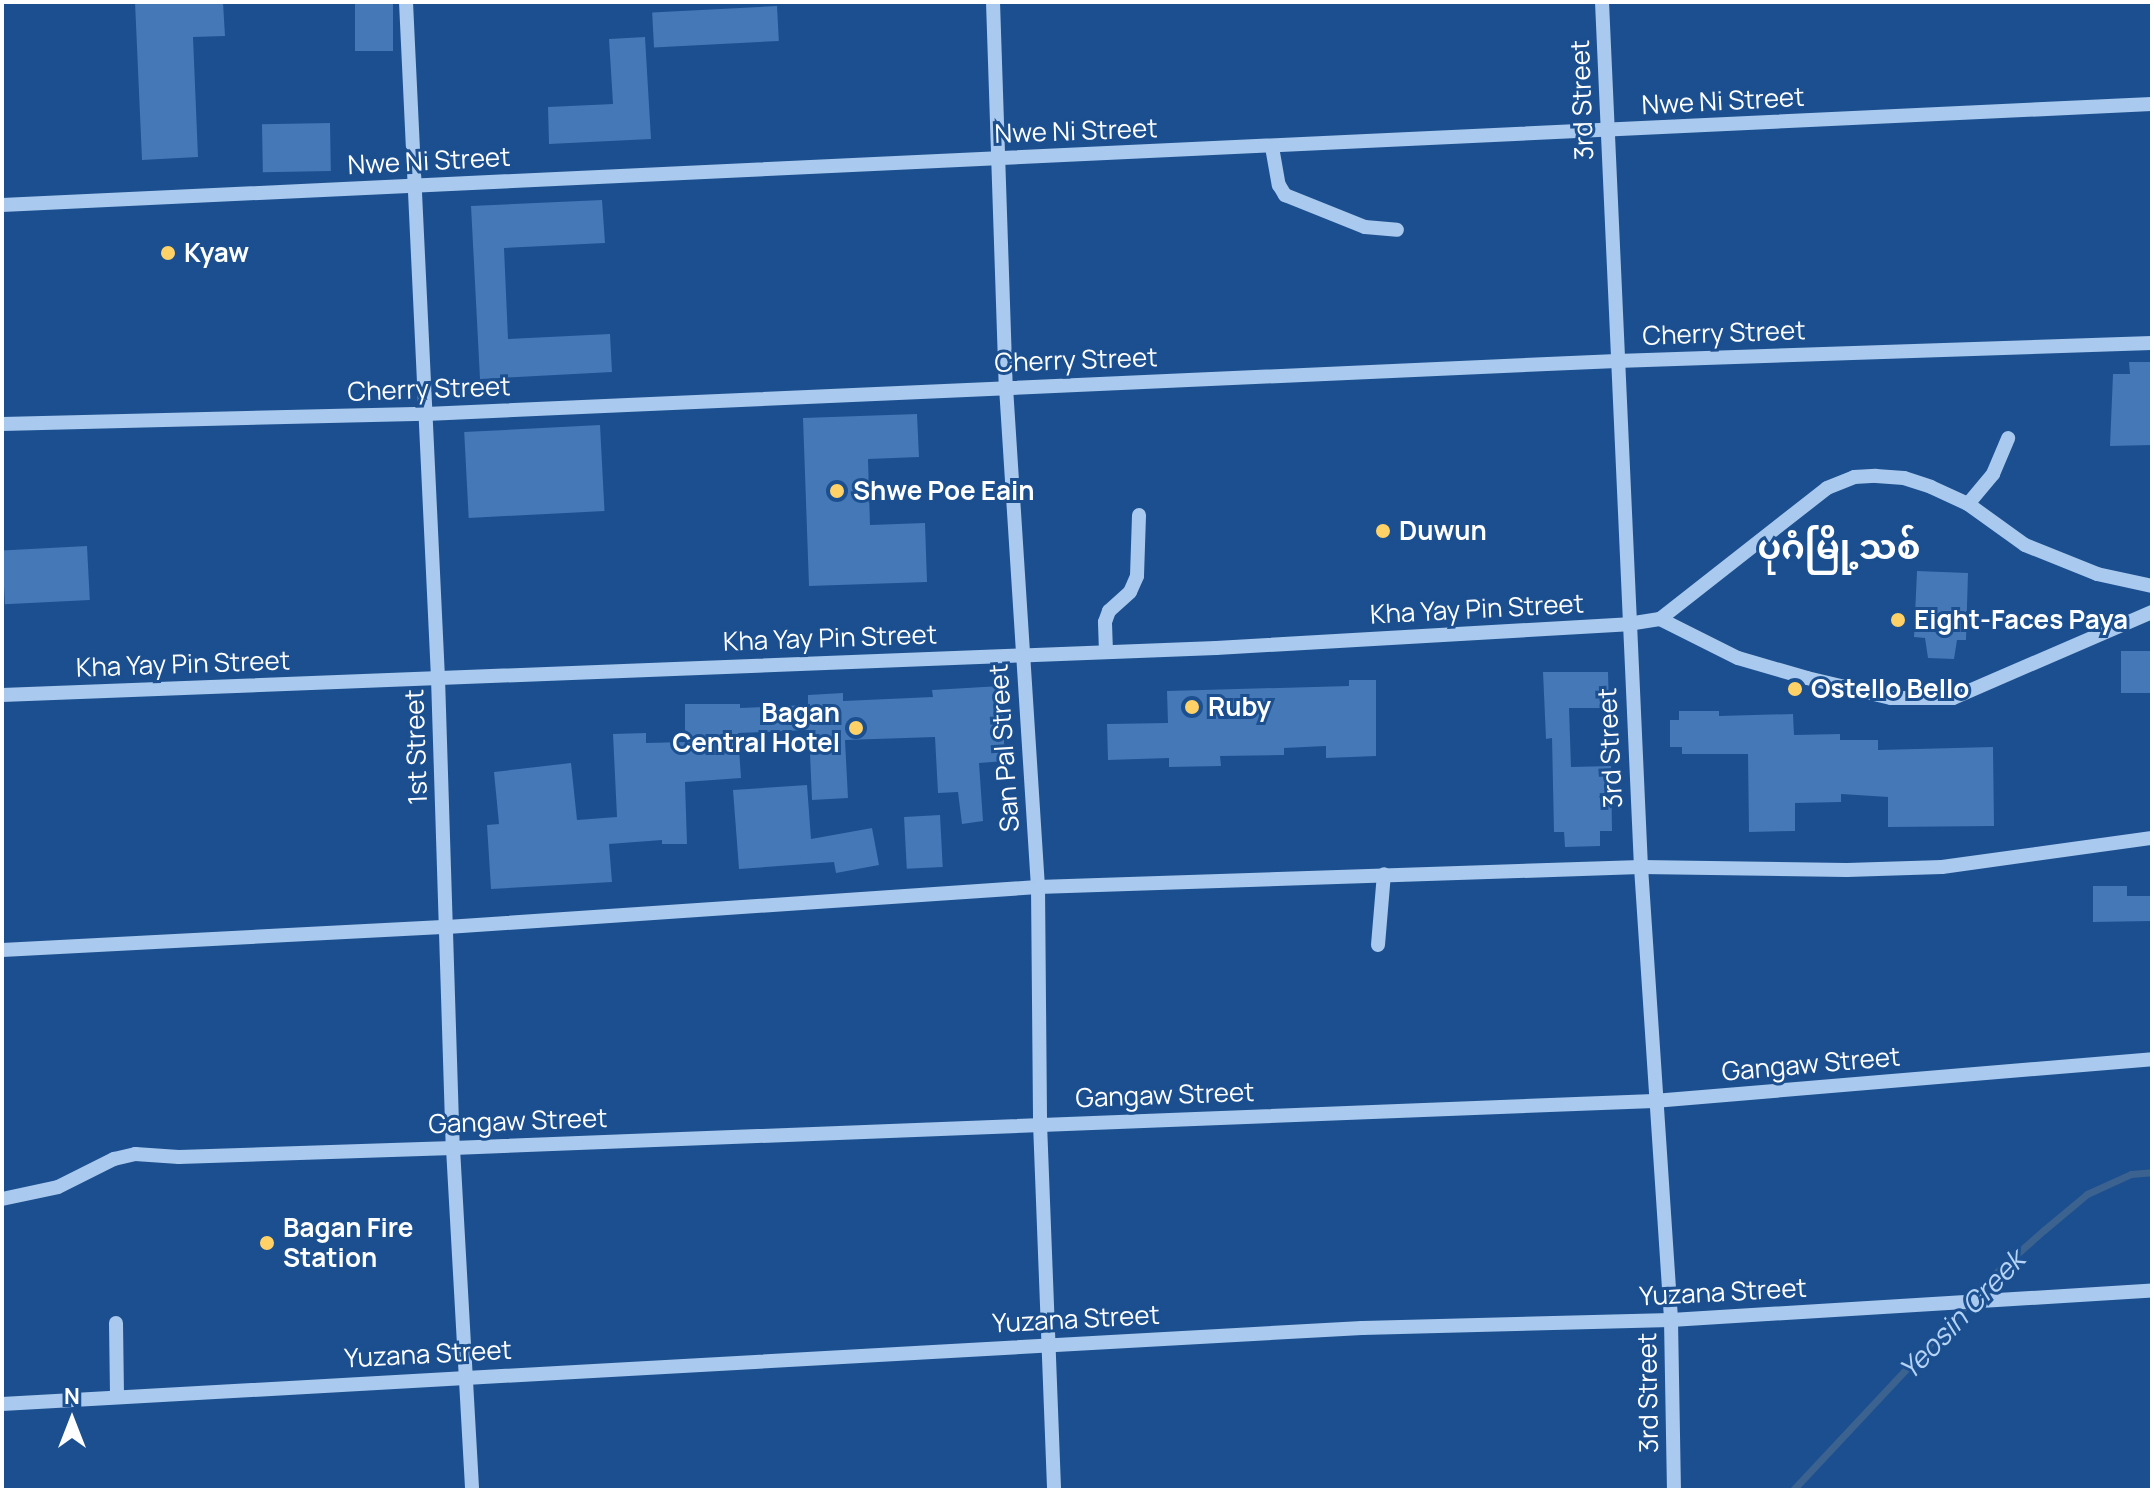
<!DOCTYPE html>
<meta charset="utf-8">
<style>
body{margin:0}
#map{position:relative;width:2154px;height:1492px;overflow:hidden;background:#1b4f8f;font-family:Manrope,"Noto Sans Myanmar",sans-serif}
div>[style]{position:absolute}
.stream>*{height:7px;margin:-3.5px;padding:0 3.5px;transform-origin:3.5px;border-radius:3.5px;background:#3c6290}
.building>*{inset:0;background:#4478b7;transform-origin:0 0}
.minor>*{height:14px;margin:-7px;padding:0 7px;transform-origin:7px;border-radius:7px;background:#a9c9ee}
.dots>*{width:22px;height:22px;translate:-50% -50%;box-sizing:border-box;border:4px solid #1b4f8f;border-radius:50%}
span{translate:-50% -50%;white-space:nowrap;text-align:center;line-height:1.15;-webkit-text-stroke:6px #1b4f8f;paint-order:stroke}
.street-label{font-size:26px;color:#fff}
.poi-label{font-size:26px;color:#fff;font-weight:700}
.left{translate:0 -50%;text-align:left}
.right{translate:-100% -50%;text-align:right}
.water-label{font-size:28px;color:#b5d3f5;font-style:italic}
.district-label{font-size:34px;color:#fff;font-weight:700}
.frame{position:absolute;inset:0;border:4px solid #fff;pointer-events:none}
.north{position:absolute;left:32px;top:1380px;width:80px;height:80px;-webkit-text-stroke:6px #1b4f8f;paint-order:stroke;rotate:0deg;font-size:22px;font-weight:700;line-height:32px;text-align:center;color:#fff}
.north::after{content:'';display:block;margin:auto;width:28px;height:36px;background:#fff;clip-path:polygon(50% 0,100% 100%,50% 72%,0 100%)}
</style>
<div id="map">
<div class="stream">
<div style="left:1793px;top:1490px;width:306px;rotate:-46.9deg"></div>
<div style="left:2002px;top:1267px;width:56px;rotate:-41.4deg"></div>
<div style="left:2044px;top:1230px;width:56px;rotate:-39.9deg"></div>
<div style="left:2087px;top:1194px;width:48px;rotate:-24.4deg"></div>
<div style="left:2131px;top:1174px;width:21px;rotate:-5deg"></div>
</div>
<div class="building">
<div style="clip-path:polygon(135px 2px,223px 2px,225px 36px,193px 37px,198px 157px,142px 160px)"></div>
<div style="left:355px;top:2px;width:38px;height:49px"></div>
<div style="left:777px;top:6px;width:35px;height:125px;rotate:87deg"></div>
<div style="clip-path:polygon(645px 37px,651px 139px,549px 144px,548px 107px,613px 104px,609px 39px)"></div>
<div style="left:330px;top:123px;width:48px;height:68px;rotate:89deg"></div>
<div style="clip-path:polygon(602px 200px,605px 243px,504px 248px,508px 339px,610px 334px,612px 372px,480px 379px,471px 206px)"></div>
<div style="clip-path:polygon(2129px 362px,2152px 362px,2152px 445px,2110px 446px,2113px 374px,2130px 374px)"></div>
<div style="clip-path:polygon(917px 414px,919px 457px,868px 459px,870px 525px,925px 523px,927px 582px,809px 586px,803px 418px)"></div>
<div style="left:600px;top:425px;width:86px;height:136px;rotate:87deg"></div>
<div style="left:87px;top:546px;width:54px;height:85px;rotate:87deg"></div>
<div style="clip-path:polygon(1917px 571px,1968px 573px,1966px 640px,1957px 640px,1954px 659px,1928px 658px,1925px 638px,1914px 637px)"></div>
<div style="left:2152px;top:651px;width:42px;height:31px;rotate:90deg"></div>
<div style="clip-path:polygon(1543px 672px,1608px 672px,1609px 708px,1569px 708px,1571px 767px,1611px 766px,1612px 831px,1600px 831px,1600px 846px,1565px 847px,1564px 832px,1554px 832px,1552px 738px,1546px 739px)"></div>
<div style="clip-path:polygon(1349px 680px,1376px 680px,1376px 756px,1326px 758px,1326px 746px,1284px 748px,1284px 755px,1220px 756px,1221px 766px,1169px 767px,1169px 758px,1108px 760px,1107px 724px,1168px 723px,1167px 691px,1349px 686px)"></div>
<div style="clip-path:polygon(1001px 686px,1005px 761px,979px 763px,983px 821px,962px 824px,958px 792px,938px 793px,935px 737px,845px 740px,848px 798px,812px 800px,809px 730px,738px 733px,741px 778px,685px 782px,687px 844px,662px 844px,662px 840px,609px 844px,612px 882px,491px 889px,487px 825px,499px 824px,494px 772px,571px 763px,577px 820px,617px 817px,613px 734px,646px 733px,646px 743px,685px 742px,685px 704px,740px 704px,740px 708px,808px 705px,808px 695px,843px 693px,843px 701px,933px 697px,932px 690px)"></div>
<div style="clip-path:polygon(1679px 711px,1719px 711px,1719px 716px,1793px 714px,1794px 735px,1840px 734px,1840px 740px,1878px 740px,1878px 750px,1993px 747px,1994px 826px,1888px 827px,1888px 797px,1841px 794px,1841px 802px,1795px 803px,1795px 831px,1749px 832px,1748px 754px,1682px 754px,1682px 747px,1670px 747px,1670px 720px,1679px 720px)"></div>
<div style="clip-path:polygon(807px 785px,811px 839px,872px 828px,879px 865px,836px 873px,834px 862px,739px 869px,733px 790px)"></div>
<div style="left:940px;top:815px;width:52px;height:36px;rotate:87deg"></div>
<div style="clip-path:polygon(2093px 886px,2127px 886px,2127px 896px,2152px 896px,2152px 921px,2093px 922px)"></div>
</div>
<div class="minor">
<div style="left:406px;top:2px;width:677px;rotate:87.29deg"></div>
<div style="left:438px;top:678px;width:470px;rotate:88.2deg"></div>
<div style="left:453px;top:1148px;width:343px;rotate:86.8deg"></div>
<div style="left:993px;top:2px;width:385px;rotate:88.1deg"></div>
<div style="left:1006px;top:387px;width:501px;rotate:86.34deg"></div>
<div style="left:1038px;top:887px;width:236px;rotate:89.5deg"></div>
<div style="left:1040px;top:1123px;width:367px;rotate:87.8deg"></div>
<div style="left:1602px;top:2px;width:866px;rotate:87.42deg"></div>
<div style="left:1641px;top:867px;width:454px;rotate:86.2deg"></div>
<div style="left:1671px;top:1320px;width:170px;rotate:89deg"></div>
<div style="left:1272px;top:147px;width:39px;rotate:80deg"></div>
<div style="left:1279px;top:185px;width:12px;rotate:59deg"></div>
<div style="left:1285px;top:195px;width:86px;rotate:21.8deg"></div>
<div style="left:1365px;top:227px;width:32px;rotate:5deg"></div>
<div style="left:2px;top:205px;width:2152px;rotate:-2.69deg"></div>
<div style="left:2px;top:424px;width:424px;rotate:-1.4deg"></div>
<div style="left:426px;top:414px;width:1192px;rotate:-2.55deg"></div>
<div style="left:1617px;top:361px;width:535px;rotate:-1.93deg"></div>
<div style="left:1968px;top:504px;width:39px;rotate:-50deg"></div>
<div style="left:1993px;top:474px;width:39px;rotate:-67deg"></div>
<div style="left:1660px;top:619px;width:87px;rotate:26.6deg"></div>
<div style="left:1738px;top:658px;width:72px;rotate:16.2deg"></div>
<div style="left:1807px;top:678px;width:86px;rotate:13.4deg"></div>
<div style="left:1891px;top:698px;width:62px"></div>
<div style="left:1953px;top:698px;width:217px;rotate:-23.4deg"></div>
<div style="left:1106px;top:652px;width:30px;rotate:-92deg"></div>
<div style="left:1105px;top:622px;width:12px;rotate:-70deg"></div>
<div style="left:1109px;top:611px;width:28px;rotate:-42deg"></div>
<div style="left:1130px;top:592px;width:17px;rotate:-66deg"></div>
<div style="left:1137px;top:576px;width:61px;rotate:-88.1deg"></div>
<div style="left:2px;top:695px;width:1215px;rotate:-2.22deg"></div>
<div style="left:1216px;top:648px;width:413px;rotate:-3.3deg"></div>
<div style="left:1628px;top:624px;width:32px;rotate:-9deg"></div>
<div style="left:1660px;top:619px;width:212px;rotate:-38.1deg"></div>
<div style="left:1827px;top:488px;width:29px;rotate:-22deg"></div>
<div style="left:1854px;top:477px;width:22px;rotate:-3deg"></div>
<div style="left:1876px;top:476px;width:28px;rotate:4deg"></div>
<div style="left:1904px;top:478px;width:28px;rotate:18deg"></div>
<div style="left:1931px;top:487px;width:41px;rotate:24.7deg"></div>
<div style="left:1968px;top:504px;width:70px;rotate:35.7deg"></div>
<div style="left:2025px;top:545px;width:78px;rotate:21.9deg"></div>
<div style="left:2097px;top:574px;width:56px;rotate:12.3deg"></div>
<div style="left:1378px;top:945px;width:71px;rotate:-85.2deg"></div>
<div style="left:2px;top:950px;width:446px;rotate:-3deg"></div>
<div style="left:447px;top:927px;width:592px;rotate:-3.87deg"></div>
<div style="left:1038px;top:887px;width:603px;rotate:-1.9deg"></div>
<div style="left:1641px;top:867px;width:206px;rotate:0.8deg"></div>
<div style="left:1847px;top:870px;width:95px;rotate:-1.8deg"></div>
<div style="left:1942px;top:867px;width:212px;rotate:-7.9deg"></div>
<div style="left:2px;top:1199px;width:57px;rotate:-12.1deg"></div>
<div style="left:58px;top:1187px;width:63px;rotate:-26.6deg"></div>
<div style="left:114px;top:1159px;width:22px;rotate:-13deg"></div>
<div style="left:135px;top:1154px;width:44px;rotate:3.9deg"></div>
<div style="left:179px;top:1157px;width:274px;rotate:-1.9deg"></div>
<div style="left:453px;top:1148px;width:1202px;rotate:-2.24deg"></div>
<div style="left:1654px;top:1101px;width:500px;rotate:-4.8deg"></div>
<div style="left:116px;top:1323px;width:74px;rotate:89.2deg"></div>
<div style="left:2px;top:1404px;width:1362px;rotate:-3.2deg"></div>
<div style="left:1362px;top:1328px;width:309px;rotate:-1.5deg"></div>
<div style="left:1671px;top:1320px;width:482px;rotate:-3.5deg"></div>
</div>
<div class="dots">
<div style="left:168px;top:253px;background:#ffd166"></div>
<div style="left:837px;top:491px;background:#ffd166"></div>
<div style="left:1383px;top:531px;background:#ffd166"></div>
<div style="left:1898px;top:620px;background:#ffd166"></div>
<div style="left:1795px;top:689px;background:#ffd166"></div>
<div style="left:1192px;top:707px;background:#ffd166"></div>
<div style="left:856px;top:728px;background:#ffd166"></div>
<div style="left:267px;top:1243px;background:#ffd166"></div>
</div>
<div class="street-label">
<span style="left:1582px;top:100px;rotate:-92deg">3rd Street</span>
<span style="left:1723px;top:101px;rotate:-3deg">Nwe Ni Street</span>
<span style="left:1076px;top:131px;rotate:-2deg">Nwe Ni Street</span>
<span style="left:429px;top:161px;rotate:-3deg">Nwe Ni Street</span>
<span style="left:1724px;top:333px;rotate:-2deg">Cherry Street</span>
<span style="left:1076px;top:360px;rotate:-2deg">Cherry Street</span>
<span style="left:429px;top:389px;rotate:-2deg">Cherry Street</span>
<span style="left:1477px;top:609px;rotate:-3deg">Kha Yay Pin Street</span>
<span style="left:830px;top:638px;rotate:-2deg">Kha Yay Pin Street</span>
<span style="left:183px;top:664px;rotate:-2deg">Kha Yay Pin Street</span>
<span style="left:416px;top:747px;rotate:-92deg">1st Street</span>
<span style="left:1004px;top:748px;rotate:-94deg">San Pal Street</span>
<span style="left:1610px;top:748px;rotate:-93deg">3rd Street</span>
<span style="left:1811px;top:1064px;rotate:-5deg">Gangaw Street</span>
<span style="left:1165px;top:1095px;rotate:-2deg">Gangaw Street</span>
<span style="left:518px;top:1121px;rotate:-2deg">Gangaw Street</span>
<span style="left:1723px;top:1292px;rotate:-3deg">Yuzana Street</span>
<span style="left:1076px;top:1319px;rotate:-3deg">Yuzana Street</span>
<span style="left:428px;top:1354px;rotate:-3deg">Yuzana Street</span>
<span style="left:1648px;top:1393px;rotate:-91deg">3rd Street</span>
</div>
<div class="poi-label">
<span class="left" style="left:184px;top:253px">Kyaw</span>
<span class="left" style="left:853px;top:491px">Shwe Poe Eain</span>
<span class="left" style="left:1399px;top:531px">Duwun</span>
<span class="left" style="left:1914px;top:620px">Eight-Faces Paya</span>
<span class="left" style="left:1811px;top:689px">Ostello Bello</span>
<span class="left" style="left:1208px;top:707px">Ruby</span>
<span class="right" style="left:840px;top:728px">Bagan<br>Central Hotel</span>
<span class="left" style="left:283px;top:1243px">Bagan Fire<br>Station</span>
</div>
<div class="water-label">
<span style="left:1961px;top:1314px;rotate:-46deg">Yeosin Creek</span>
</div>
<div class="district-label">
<span style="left:1839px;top:547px">ပုဂံမြို့သစ်</span>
</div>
<div class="frame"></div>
<div class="north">N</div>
</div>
